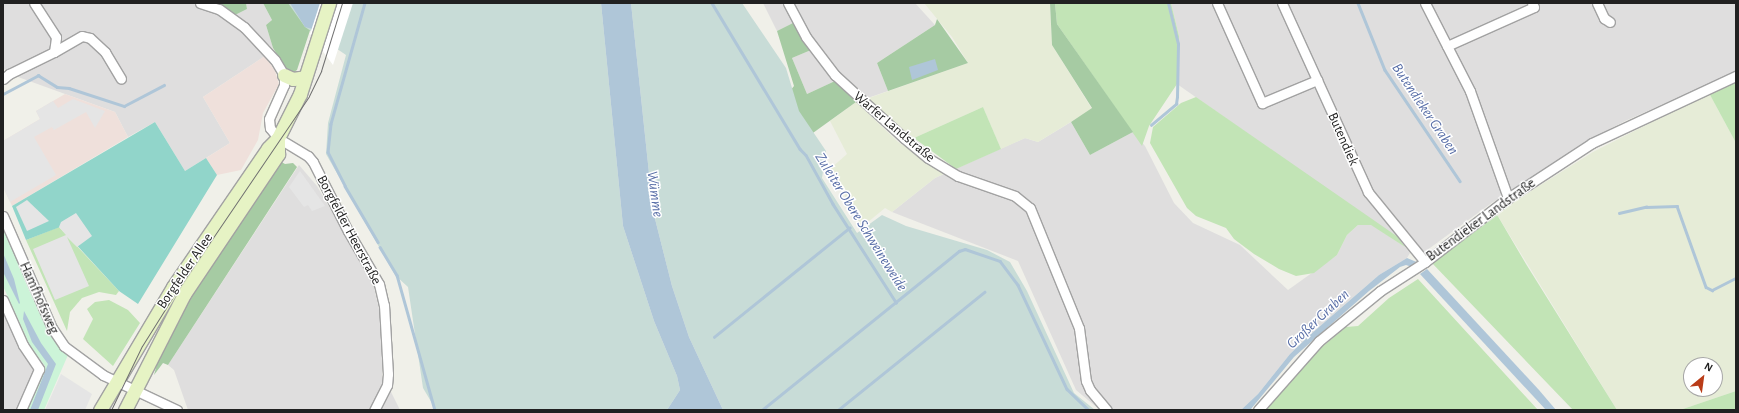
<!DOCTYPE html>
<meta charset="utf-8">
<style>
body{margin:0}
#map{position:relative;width:1739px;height:413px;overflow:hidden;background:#f0f0e9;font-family:"Alegreya Sans",sans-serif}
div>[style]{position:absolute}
.residential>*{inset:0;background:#dfdede}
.commercial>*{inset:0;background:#efe0db}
.farmland>*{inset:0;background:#e6ecd7}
.grass>*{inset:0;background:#c2e4b6}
.forest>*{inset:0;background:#a6cba3}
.wetland>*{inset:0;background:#c8dcd7}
.park>*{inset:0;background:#ccf4d8}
.pitch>*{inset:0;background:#91d5ca}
.parking>*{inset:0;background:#e5e5e5}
.water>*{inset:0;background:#afc6d8}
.pier>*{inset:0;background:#fff}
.stream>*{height:2.5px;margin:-1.25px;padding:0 1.25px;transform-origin:1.25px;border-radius:1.25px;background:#afc6d8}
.roads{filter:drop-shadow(1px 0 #a2a2a2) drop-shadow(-1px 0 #a2a2a2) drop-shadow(0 1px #a2a2a2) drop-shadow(0 -1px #a2a2a2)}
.street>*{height:9px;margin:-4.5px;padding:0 4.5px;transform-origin:4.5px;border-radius:4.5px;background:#fff}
.secondary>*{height:13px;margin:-6.5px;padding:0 6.5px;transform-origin:6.5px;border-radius:6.5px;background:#e6f3c4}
.tram>*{height:1px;margin:-0.5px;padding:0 0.5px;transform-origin:0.5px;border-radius:0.5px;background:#6f6f6f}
span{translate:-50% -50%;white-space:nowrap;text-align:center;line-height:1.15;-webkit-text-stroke:3px #fff;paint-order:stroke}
.street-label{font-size:14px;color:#212121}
.water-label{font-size:15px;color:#586ea7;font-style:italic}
.frame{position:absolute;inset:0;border:4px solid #212121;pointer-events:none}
.north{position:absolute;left:1683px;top:357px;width:40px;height:40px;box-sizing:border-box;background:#fff;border:1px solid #a6a6a6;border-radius:50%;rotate:29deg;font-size:11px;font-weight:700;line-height:16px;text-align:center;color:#212121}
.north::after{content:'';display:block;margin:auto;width:14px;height:18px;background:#ba3c18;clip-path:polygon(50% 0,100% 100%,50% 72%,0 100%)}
</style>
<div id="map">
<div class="residential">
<div style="clip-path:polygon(3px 3px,193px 3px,218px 13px,253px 41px,265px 56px,203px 97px,230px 143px,185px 171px,155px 122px,128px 137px,115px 112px,7px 73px,3px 67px)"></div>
<div style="clip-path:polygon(246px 3px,263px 3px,272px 20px,266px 25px,273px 48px,233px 16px,247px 9px)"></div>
<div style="clip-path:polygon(763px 3px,915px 3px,935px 25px,877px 63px,888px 91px,856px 102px,835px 81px,807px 94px,792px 58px,811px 50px,793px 23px,777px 31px)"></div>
<div style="clip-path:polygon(1171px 3px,1736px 3px,1736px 72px,1625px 121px,1580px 145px,1555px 165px,1493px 202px,1423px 253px,1403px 229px,1398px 237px,1364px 215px,1177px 84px,1179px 36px)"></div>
<div style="clip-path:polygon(1071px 122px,1090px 155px,1133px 132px,1145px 146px,1174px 203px,1193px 223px,1240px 245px,1288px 290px,1337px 255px,1347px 235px,1358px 225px,1371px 224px,1405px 247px,1410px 253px,1407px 258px,1379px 275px,1311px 334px,1290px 354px,1258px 394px,1241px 410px,1100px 410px,1076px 390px,1018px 261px,892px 212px,935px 178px,1025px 138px,1038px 142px)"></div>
<div style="clip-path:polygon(299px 165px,317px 186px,373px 283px,382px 322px,382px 383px,391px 392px,400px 410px,188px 410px,174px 370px,168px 365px)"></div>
<div style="clip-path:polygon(3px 313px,8px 325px,17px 322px,30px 346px,45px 366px,25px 410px,3px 410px)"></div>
</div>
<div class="commercial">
<div style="clip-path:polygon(265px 56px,275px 71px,279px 84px,263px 113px,258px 140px,241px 170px,217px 175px,206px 158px,230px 143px,203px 97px)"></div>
<div style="clip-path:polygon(65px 94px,115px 112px,128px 137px,12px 206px,3px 187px,3px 141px,40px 119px,36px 111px)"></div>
</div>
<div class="farmland">
<div style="clip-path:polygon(924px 3px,1050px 3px,1052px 45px,1092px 109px,1038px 142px,1025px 138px,1001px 149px,983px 107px,914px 138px,866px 99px,968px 63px,952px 37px)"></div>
<div style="clip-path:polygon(evenodd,1709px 93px,1736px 143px,1736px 391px,1680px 410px,1617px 410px,1496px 213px,1593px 152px,1709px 93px,1691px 365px,1715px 365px,1715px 389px,1691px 389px,1691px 365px)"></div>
<div style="clip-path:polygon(856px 102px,898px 142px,946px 173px,935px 178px,892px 212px,885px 208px,862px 227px,830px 169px,847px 154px,830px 121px)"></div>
</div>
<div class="grass">
<div style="clip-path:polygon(1055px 3px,1171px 3px,1179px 36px,1177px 84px,1149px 126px,1142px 146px,1057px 24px)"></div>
<div style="clip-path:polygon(1736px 80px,1736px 143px,1709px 93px)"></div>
<div style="clip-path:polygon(1196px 97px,1398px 237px,1405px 247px,1371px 225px,1358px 225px,1347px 235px,1337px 255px,1314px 273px,1296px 276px,1279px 269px,1254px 254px,1234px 239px,1226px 228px,1196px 216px,1187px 208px,1150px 143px,1153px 127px,1181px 103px)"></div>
<div style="clip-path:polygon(983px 107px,1001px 149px,956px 169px,914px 138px)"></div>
<div style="clip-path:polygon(1496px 213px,1526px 264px,1617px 410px,1573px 410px,1431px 262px)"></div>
<div style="clip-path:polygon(59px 227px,119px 291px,116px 295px,99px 292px,82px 298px,70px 312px,67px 331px,26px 240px)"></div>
<div style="clip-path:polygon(1418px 279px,1538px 410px,1265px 410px,1316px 352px,1346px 327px,1358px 326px,1389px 298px)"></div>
<div style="clip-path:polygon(109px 300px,128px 310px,140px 323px,113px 366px,83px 339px,93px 319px,87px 309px,95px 302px)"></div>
<div style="clip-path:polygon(1736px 391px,1736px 410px,1680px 410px)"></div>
</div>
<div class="forest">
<div style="clip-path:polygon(212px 3px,246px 3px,247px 9px,233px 16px)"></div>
<div style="clip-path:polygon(263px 3px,319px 3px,297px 70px,294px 72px,288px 72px,273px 48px,266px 25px,272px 20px)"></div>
<div style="clip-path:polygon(1050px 3px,1055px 3px,1057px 24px,1133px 132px,1090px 155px,1071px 122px,1092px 108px,1052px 45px)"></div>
<div style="clip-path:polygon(937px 19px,968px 63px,888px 91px,877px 63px,935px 25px)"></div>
<div style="clip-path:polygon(793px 23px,811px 50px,792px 58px,807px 94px,835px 81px,856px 102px,799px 143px,778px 106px,794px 86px,777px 31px)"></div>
<div style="clip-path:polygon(278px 160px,285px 164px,293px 163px,297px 167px,168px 365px,163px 363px,154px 375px,160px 353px,202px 276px)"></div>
</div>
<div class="wetland">
<div style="clip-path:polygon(288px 3px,601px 3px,623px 226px,654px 321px,677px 376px,680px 390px,667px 410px,436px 410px,423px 388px,408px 287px,395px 275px,326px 154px,328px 123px,346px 55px,305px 27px)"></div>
<div style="clip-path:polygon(631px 3px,742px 3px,786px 68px,799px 111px,826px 151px,822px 178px,857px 233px,882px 215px,906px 226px,987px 250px,1010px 262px,1027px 291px,1074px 393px,1095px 410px,723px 410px,689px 337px,672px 286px,653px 211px)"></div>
</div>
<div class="park">
<div style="clip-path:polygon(3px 223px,53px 336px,68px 355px,44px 410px,25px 410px,45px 366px,30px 346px,3px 286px)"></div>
</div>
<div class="pitch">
<div style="clip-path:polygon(155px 122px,185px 171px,206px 158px,217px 175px,138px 304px,119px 291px,60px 227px,26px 240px,12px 206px)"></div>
</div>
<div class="parking">
<div style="clip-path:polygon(73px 99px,105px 111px,95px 128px,86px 112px,54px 130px,52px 127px,34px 137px,56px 175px,10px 202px,3px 187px,3px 141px,40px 119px,36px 111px,53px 101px,58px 108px)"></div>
<div style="clip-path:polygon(300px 171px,325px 206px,312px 211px,308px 205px,304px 207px,289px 187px)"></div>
<div style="clip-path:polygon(27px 200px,49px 221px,27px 231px,16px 207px)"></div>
<div style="clip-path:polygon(76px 213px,92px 236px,77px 247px,67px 237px,89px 286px,55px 300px,33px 249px,66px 235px,59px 227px,61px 222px)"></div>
<div style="clip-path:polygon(61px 374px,92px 394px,85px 410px,45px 410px)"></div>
</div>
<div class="water">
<div style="clip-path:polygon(290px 3px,351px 3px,324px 32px,305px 27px)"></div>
<div style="clip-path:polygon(601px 3px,631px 3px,653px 211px,672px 286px,689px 337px,723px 410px,667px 410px,680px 390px,677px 376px,654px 321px,623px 226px)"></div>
<div style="clip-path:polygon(935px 59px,938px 70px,912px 80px,909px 67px)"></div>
<div style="clip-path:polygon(3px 253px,14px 279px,20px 303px,19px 304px,3px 272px)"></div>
<div style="clip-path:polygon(1407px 258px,1419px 263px,1412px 267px,1406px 265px,1400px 267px,1369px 291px,1294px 357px,1251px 409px,1241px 410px,1258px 394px,1290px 354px,1311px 334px,1379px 275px)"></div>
<div style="clip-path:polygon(1427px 269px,1539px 390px,1556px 410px,1546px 410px,1420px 274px)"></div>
<div style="clip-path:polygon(24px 311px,41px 343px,56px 364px,38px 410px,30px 410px,48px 364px,32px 342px,23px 319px)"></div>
</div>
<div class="pier">
<div style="clip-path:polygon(320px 3px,353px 3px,333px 65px,310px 34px)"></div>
</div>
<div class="stream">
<div style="left:365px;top:3px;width:126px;rotate:105.7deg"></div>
<div style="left:331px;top:124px;width:28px;rotate:96deg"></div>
<div style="left:328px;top:152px;width:38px;rotate:63deg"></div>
<div style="left:345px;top:186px;width:65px;rotate:59.5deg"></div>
<div style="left:712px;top:3px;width:170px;rotate:58.9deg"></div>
<div style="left:800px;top:149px;width:8px;rotate:45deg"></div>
<div style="left:806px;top:155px;width:56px;rotate:61.1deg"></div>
<div style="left:833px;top:204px;width:117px;rotate:57.3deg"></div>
<div style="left:1358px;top:3px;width:72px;rotate:68.1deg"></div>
<div style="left:1385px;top:70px;width:134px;rotate:56deg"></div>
<div style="left:3px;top:94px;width:40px;rotate:-28deg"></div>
<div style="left:38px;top:75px;width:22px;rotate:32deg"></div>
<div style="left:57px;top:87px;width:12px;rotate:5deg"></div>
<div style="left:69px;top:88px;width:58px;rotate:18.1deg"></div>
<div style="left:124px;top:106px;width:45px;rotate:-27.7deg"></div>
<div style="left:1151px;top:125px;width:33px;rotate:-40deg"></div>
<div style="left:1176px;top:104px;width:7px;rotate:-82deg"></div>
<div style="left:1177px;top:97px;width:53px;rotate:-88.9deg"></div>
<div style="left:1178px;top:44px;width:42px;rotate:-103.7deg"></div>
<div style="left:1619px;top:213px;width:28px;rotate:-13deg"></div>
<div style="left:1646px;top:207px;width:31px;rotate:-2deg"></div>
<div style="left:1677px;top:206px;width:86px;rotate:70.3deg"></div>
<div style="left:1706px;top:287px;width:7px;rotate:27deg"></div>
<div style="left:1712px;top:290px;width:27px;rotate:-27deg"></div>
<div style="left:380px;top:247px;width:33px;rotate:59deg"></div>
<div style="left:397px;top:275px;width:140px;rotate:74.3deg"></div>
<div style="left:714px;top:337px;width:174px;rotate:-38.9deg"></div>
<div style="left:762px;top:410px;width:253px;rotate:-38.9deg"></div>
<div style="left:959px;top:251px;width:6px;rotate:-18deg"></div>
<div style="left:965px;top:249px;width:37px;rotate:19deg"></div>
<div style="left:1000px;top:261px;width:30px;rotate:53deg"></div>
<div style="left:1018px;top:285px;width:115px;rotate:64.8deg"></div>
<div style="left:1067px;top:389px;width:30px;rotate:44deg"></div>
<div style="left:838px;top:410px;width:188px;rotate:-38.9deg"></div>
</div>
<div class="roads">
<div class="street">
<div style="left:200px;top:3px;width:20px;rotate:18deg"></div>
<div style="left:219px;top:9px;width:31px;rotate:36deg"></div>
<div style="left:244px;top:27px;width:45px;rotate:46.8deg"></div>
<div style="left:275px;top:60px;width:17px;rotate:59deg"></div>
<div style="left:284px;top:75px;width:10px;rotate:90deg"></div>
<div style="left:284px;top:85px;width:37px;rotate:114deg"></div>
<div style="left:269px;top:119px;width:9px;rotate:84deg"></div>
<div style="left:270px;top:128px;width:13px;rotate:51deg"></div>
<div style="left:278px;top:138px;width:35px;rotate:31deg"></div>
<div style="left:308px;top:156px;width:8px;rotate:50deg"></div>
<div style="left:313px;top:162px;width:77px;rotate:63.1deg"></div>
<div style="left:348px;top:231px;width:61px;rotate:59.7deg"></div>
<div style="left:379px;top:284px;width:22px;rotate:77deg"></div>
<div style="left:384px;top:305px;width:69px;rotate:86.7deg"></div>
<div style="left:388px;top:374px;width:11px;rotate:95deg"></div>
<div style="left:387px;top:385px;width:28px;rotate:117deg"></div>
<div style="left:788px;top:3px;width:38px;rotate:62deg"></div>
<div style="left:806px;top:37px;width:48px;rotate:52.7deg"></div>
<div style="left:835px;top:75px;width:93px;rotate:42.4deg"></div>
<div style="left:904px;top:138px;width:31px;rotate:40deg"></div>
<div style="left:928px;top:158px;width:35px;rotate:31deg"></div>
<div style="left:958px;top:176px;width:60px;rotate:19.3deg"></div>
<div style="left:1015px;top:196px;width:19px;rotate:39deg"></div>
<div style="left:1030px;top:208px;width:130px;rotate:67.8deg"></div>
<div style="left:1079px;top:328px;width:53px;rotate:82.5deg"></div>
<div style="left:1086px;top:381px;width:10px;rotate:66deg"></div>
<div style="left:1090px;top:390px;width:26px;rotate:50deg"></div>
<div style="left:1217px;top:3px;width:110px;rotate:65.8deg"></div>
<div style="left:1262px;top:103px;width:60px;rotate:-22.7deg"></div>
<div style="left:1282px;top:3px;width:208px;rotate:65.5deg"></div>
<div style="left:1368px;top:192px;width:90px;rotate:50.8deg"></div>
<div style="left:1425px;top:3px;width:99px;rotate:62.9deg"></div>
<div style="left:1470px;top:91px;width:114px;rotate:70.4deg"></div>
<div style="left:1597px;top:3px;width:17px;rotate:65deg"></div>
<div style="left:1604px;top:18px;width:7px;rotate:34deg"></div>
<div style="left:1447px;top:46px;width:95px;rotate:-24.1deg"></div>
<div style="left:1534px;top:7px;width:4px;rotate:-117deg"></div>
<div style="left:54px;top:52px;width:32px;rotate:-30deg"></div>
<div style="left:82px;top:36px;width:8px;rotate:14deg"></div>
<div style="left:90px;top:38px;width:21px;rotate:43deg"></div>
<div style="left:105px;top:52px;width:31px;rotate:59deg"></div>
<div style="left:3px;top:79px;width:8px;rotate:-40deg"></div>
<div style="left:9px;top:74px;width:50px;rotate:-26.1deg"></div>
<div style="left:54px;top:52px;width:15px;rotate:-82deg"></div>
<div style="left:56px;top:37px;width:40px;rotate:-122.9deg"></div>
<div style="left:3px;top:216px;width:122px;rotate:66.4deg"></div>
<div style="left:52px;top:328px;width:22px;rotate:56deg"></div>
<div style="left:64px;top:346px;width:49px;rotate:36.6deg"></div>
<div style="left:103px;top:375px;width:82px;rotate:25.3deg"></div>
<div style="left:3px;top:300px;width:49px;rotate:66deg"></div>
<div style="left:23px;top:345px;width:29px;rotate:56deg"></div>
<div style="left:39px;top:369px;width:45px;rotate:113.7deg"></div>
<div style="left:1258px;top:410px;width:92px;rotate:-48.5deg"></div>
<div style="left:1319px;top:341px;width:79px;rotate:-39.3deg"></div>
<div style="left:1380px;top:291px;width:54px;rotate:-32.8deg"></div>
<div style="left:1425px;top:262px;width:105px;rotate:-37.6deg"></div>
<div style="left:1508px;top:198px;width:100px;rotate:-33.2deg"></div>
<div style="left:1592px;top:143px;width:159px;rotate:-25deg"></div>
</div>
<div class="secondary">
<div style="left:284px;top:75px;width:10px;rotate:24deg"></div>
<div style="left:293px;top:79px;width:12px;rotate:-9deg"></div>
<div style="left:100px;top:410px;width:143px;rotate:-59.3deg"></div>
<div style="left:173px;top:287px;width:168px;rotate:-55.6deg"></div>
<div style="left:268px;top:148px;width:14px;rotate:-45deg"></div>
<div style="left:278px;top:138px;width:49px;rotate:-63.4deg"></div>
<div style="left:300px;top:94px;width:96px;rotate:-72.3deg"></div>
<div style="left:125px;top:410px;width:130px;rotate:-63deg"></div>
<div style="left:184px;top:294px;width:169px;rotate:-56.1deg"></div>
<div style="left:278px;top:154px;width:16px;rotate:-90deg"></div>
</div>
</div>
<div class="tram">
<div style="left:111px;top:410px;width:71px;rotate:-64.2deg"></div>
<div style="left:142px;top:346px;width:60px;rotate:-57.9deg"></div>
<div style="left:174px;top:295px;width:240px;rotate:-55.8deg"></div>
<div style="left:309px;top:96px;width:28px;rotate:-64deg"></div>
<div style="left:321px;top:71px;width:71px;rotate:-72.8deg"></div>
</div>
<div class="street-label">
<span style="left:894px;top:127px;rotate:40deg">Warfer Landstraße</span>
<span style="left:1343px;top:139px;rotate:66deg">Butendiek</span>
<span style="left:1481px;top:220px;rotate:-36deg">Butendieker Landstraße</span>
<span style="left:349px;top:230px;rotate:62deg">Borgfelder Heerstraße</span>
<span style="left:185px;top:271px;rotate:-56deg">Borgfelder Allee</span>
<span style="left:39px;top:298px;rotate:66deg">Hamfhofsweg</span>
</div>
<div class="water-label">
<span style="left:1425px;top:109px;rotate:56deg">Butendieker Graben</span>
<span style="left:655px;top:194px;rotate:82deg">Wümme</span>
<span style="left:861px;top:222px;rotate:58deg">Zuleiter Obere Schweineweide</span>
<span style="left:1318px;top:319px;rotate:-43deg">Großer Graben</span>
</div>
<div class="frame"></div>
<div class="north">N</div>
</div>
